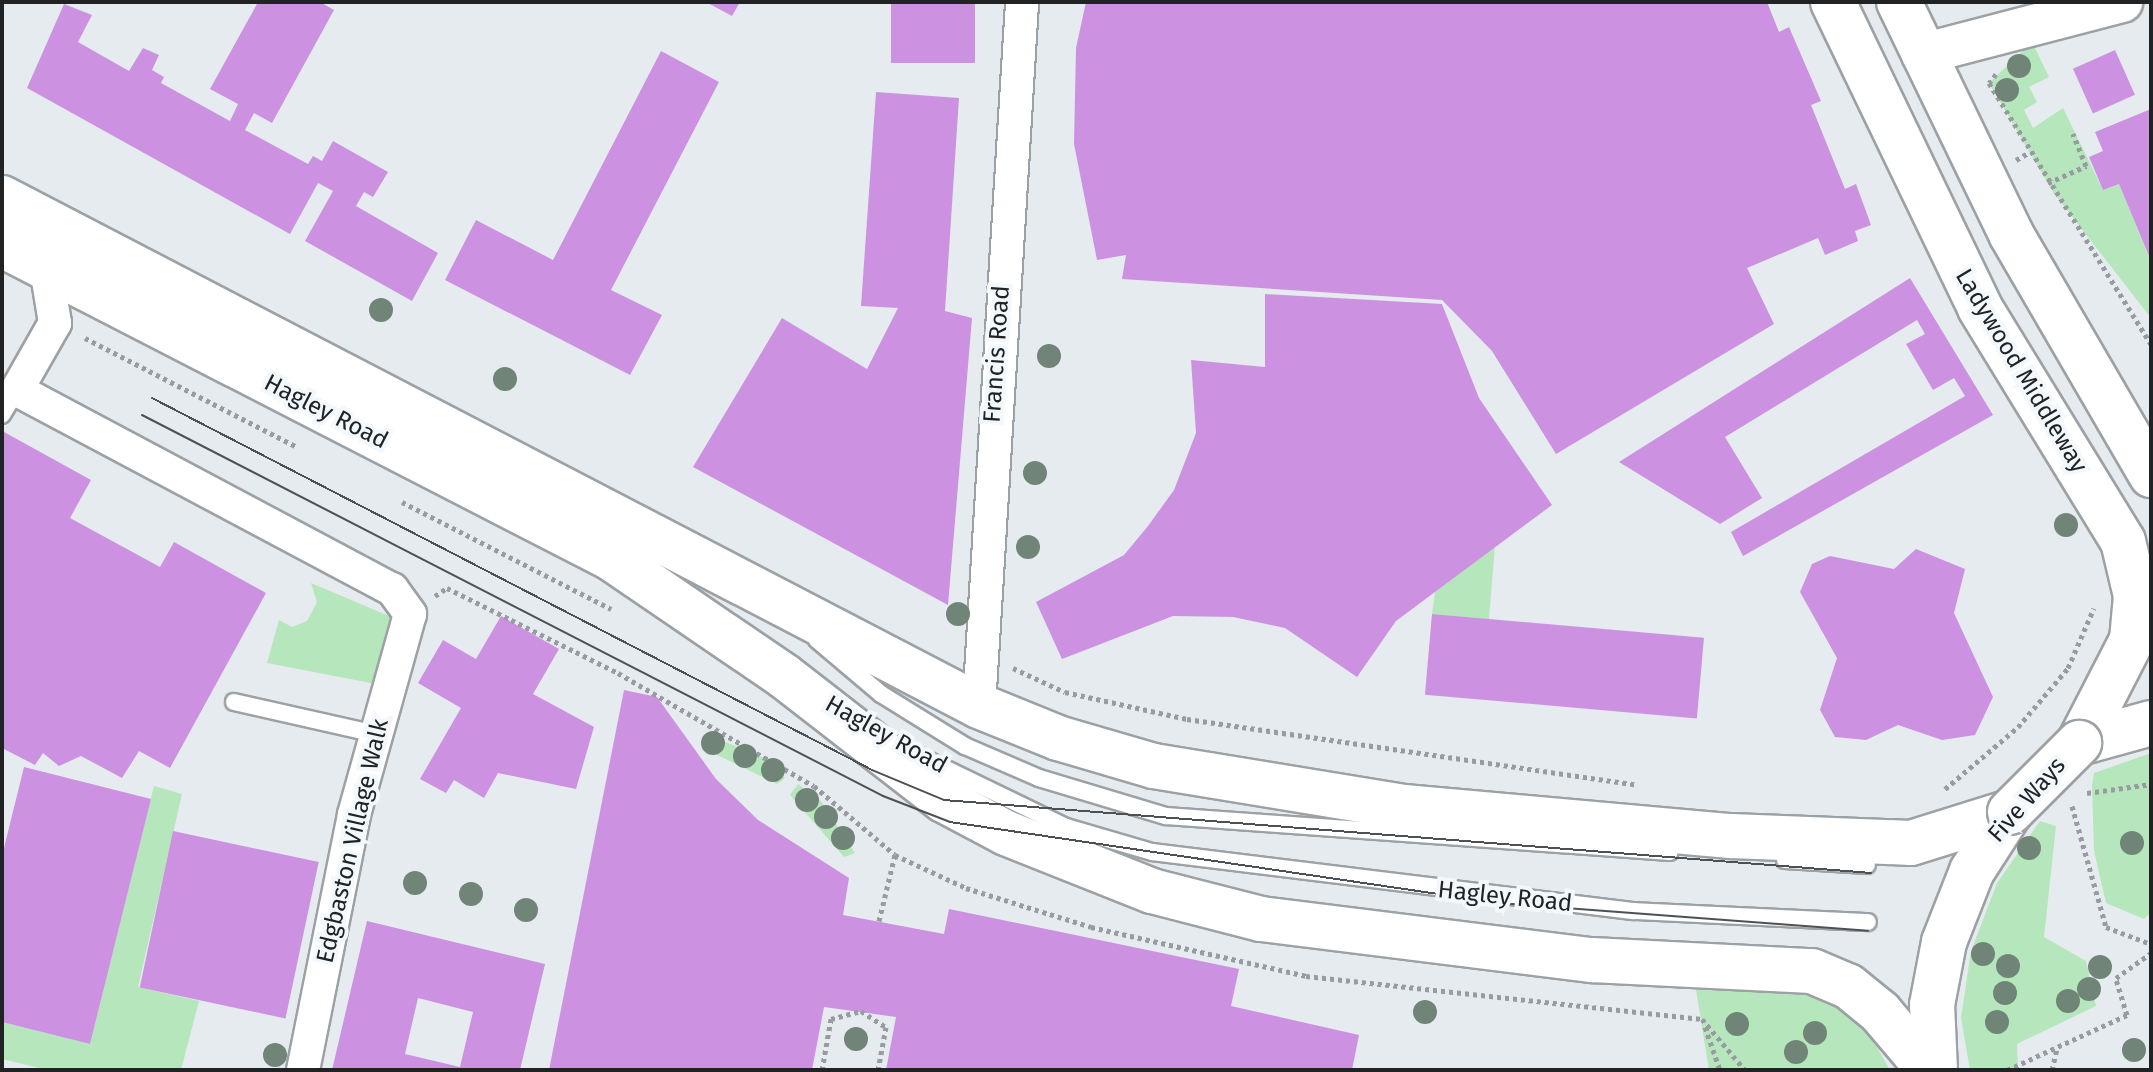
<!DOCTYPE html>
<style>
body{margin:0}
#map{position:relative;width:2153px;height:1072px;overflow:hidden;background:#e6ebef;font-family:"Fira Sans",sans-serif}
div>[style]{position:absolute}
.green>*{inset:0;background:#b6e6bb}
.building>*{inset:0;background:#cc92e1;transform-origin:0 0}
.path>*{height:5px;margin-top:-2.5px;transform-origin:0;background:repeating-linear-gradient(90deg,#989b9f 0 4px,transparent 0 8px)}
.roads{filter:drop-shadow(2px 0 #9ca1a5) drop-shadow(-2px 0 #9ca1a5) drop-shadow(0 2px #9ca1a5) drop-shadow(0 -2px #9ca1a5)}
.service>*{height:16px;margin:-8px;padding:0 8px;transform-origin:8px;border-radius:8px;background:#fff}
.minor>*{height:32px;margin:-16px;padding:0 16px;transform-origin:16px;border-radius:16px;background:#fff}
.tertiary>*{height:40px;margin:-20px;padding:0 20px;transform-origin:20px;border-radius:20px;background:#fff}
.trunk>*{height:44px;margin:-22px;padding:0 22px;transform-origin:22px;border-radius:22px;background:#fff}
.tram>*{height:2px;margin:-1px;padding:0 1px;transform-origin:1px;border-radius:1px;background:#4e5153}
.bridges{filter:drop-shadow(2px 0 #9ca1a5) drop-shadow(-2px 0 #9ca1a5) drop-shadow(0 2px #9ca1a5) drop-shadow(0 -2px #9ca1a5)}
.trunk-bridge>*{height:44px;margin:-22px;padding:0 22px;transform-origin:22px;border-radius:22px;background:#fff}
.trees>*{width:24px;height:24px;margin:-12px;border-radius:50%;background:#708578}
span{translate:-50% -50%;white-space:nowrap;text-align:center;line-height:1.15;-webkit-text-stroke:8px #f3f8fd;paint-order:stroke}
.street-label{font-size:24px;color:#202224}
.frame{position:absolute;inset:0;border:4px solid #202224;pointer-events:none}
</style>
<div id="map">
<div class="green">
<div style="clip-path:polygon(2032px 42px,2049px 77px,2029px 87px,2037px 102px,2024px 110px,2033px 128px,2063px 108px,2103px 190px,2119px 184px,2151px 262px,2151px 318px,2053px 192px,1989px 83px)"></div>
<div style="clip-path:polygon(1495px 545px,1489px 619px,1432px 614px,1435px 592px)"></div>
<div style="clip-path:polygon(311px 583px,396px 619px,376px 684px,267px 663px,279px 620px,292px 627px,307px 621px,317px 602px)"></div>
<div style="clip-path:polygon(706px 734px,762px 757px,785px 778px,777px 784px,707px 750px)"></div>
<div style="clip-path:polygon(2151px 753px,2151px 912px,2144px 919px,2106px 903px,2094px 851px,2092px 786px,2094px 773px)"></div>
<div style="clip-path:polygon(798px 784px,821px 801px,855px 853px,844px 857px,790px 795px)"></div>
<div style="clip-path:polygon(154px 786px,182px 794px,138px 987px,199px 1001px,181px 1070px,48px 1070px,2px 1059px,2px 1022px,90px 1044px)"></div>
<div style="clip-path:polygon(2040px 821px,2056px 826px,2044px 937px,2086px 961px,2096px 1006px,2017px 1044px,2018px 1070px,1970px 1070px,1961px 1018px,1971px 951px,1997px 883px)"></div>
<div style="clip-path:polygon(1696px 990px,1827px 992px,1856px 1011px,1890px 1070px,1709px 1070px)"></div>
</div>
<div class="building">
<div style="clip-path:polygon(258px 2px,320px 2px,334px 10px,272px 123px,254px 113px,245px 130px,308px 164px,313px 156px,322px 161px,333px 141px,388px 172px,373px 197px,364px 192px,356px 206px,438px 253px,412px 301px,305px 241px,333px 191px,318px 183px,290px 234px,27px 88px,64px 4px,92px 15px,78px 42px,129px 71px,143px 48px,159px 55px,152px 70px,164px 77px,161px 83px,230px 121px,238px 104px,210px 89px)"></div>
<div style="clip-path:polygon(706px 2px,740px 2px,732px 16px)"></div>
<div style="left:891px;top:2px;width:84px;height:61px"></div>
<div style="clip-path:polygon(1086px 2px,1767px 2px,1779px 32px,1789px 27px,1821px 101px,1811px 105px,1845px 189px,1856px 184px,1871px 225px,1855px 231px,1858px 241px,1825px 255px,1818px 238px,1747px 268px,1774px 324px,1556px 454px,1492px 351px,1442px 300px,1122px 279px,1126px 255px,1097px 260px,1074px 144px,1076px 48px)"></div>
<div style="left:2115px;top:50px;width:49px;height:46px;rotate:66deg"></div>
<div style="clip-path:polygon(661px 51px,719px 82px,611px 290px,662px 315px,630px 375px,445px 280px,476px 220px,553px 260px)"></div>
<div style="clip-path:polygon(876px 92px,959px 98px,945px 311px,972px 318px,948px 605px,693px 467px,782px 318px,867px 369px,898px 308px,861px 306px)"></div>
<div style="clip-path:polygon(2151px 109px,2151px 261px,2119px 184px,2103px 190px,2089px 157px,2103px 151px,2095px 132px)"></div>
<div style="clip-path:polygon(1910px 278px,1993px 415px,1743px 556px,1731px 532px,1965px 396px,1954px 378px,1933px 390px,1906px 344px,1925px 334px,1917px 320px,1725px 437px,1762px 498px,1720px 524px,1619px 462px)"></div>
<div style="clip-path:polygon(1265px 294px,1442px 304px,1479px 398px,1552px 505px,1396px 621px,1357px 677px,1285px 628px,1233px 617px,1173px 616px,1062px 659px,1036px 602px,1124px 555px,1148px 526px,1174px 490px,1196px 433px,1191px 360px,1265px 367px)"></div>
<div style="clip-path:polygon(4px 432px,91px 480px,70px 518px,160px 567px,174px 542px,266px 593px,170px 768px,139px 751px,122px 778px,81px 756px,59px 766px,43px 753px,35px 765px,2px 748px)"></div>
<div style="clip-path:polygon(1916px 549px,1965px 569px,1954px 613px,1993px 697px,1975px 735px,1942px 740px,1898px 725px,1866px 740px,1835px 737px,1820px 710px,1837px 658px,1800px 592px,1812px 564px,1830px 556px,1894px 569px)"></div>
<div style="left:1432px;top:614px;width:273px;height:81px;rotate:5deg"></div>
<div style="clip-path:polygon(501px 616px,559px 649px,533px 694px,594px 727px,576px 789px,498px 773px,484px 798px,454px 780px,446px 793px,420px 779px,461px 708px,418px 683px,443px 640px,476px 659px)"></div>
<div style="clip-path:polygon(624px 690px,657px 697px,716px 779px,758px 820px,849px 878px,843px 915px,944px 934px,949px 909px,1239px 969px,1231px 1006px,1359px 1035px,1352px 1070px,886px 1070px,896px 1017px,824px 1007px,812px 1070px,549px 1070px)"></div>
<div style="clip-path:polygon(24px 767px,151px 799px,90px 1044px,2px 1022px,2px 856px)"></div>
<div style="left:173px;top:831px;width:149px;height:160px;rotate:12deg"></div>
<div style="clip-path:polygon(evenodd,367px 921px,545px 964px,520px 1070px,332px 1070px,367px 921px,418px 998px,473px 1012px,460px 1067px,405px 1054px,418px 998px)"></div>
</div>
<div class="path">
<div style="left:1996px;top:74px;width:11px;rotate:128deg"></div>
<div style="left:1989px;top:83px;width:307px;rotate:58.2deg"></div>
<div style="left:2016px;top:160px;width:16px;rotate:-30deg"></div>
<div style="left:2048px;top:183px;width:42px;rotate:-24.1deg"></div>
<div style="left:2086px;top:166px;width:35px;rotate:-112deg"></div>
<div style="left:85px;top:338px;width:238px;rotate:27.2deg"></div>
<div style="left:402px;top:502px;width:235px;rotate:27.1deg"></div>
<div style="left:435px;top:596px;width:14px;rotate:-34deg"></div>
<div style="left:447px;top:588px;width:191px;rotate:26.4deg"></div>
<div style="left:618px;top:673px;width:226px;rotate:30deg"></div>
<div style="left:814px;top:786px;width:106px;rotate:40.4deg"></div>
<div style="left:895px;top:855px;width:78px;rotate:24.9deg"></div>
<div style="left:966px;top:888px;width:131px;rotate:17.3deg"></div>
<div style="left:1091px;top:927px;width:221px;rotate:12.8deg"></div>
<div style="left:1306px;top:976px;width:398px;rotate:6.2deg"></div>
<div style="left:1013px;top:668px;width:57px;rotate:24.8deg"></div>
<div style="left:1065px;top:692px;width:125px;rotate:12.5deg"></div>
<div style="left:1187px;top:719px;width:455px;rotate:8.3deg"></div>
<div style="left:1945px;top:789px;width:96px;rotate:-40.3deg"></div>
<div style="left:2018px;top:727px;width:77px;rotate:-49.7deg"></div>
<div style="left:2068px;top:668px;width:65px;rotate:-66.6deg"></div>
<div style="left:2087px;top:793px;width:65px;rotate:-8deg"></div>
<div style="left:2072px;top:806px;width:126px;rotate:74.3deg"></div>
<div style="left:2106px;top:927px;width:48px;rotate:20.7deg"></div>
<div style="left:879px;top:921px;width:68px;rotate:-76.4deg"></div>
<div style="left:1702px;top:1019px;width:67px;rotate:49.9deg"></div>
<div style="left:1705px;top:1027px;width:46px;rotate:70.8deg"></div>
<div style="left:822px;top:1070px;width:52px;rotate:-80deg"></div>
<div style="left:831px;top:1019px;width:31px;rotate:-15deg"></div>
<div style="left:861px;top:1011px;width:30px;rotate:33deg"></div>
<div style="left:886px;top:1027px;width:44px;rotate:100.5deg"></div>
<div style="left:2007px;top:1070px;width:132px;rotate:-24.6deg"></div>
<div style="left:2127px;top:1015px;width:39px;rotate:-107deg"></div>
<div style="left:2116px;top:978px;width:43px;rotate:-35.5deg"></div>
<div style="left:2052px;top:1070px;width:22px;rotate:-77deg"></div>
</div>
<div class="roads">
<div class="service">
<div style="left:2px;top:415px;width:29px;rotate:-59deg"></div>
<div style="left:817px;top:640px;width:84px;rotate:40.2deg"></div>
<div style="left:881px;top:694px;width:99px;rotate:31.8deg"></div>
<div style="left:965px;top:746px;width:81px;rotate:23.4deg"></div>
<div style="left:1039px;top:778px;width:133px;rotate:16.7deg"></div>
<div style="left:1166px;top:816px;width:505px;rotate:4.09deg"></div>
<div style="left:234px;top:702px;width:146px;rotate:12.7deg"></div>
<div style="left:911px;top:752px;width:172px;rotate:25.8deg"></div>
<div style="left:1066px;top:827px;width:90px;rotate:16.2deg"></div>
<div style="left:1152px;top:852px;width:486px;rotate:7deg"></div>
<div style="left:1634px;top:911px;width:234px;rotate:2.7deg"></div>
<div style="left:1785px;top:860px;width:82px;rotate:3.5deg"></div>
</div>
<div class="minor">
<div style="left:46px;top:268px;width:56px;rotate:80.7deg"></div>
<div style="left:55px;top:323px;width:77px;rotate:119.6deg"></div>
<div style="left:17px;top:390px;width:425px;rotate:28deg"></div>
<div style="left:392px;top:589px;width:31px;rotate:54deg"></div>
<div style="left:410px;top:614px;width:209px;rotate:105.6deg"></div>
<div style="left:354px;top:815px;width:260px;rotate:101.3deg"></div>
<div style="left:979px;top:706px;width:705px;rotate:-86.5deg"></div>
</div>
<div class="tertiary">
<div style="left:1922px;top:54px;width:207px;rotate:-14.6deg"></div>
</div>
<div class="trunk">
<div style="left:1833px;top:2px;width:339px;rotate:64.3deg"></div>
<div style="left:1980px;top:308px;width:273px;rotate:58.5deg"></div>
<div style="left:2123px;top:541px;width:57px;rotate:76.7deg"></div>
<div style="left:2136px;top:596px;width:44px;rotate:95.2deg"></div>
<div style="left:2132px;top:640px;width:116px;rotate:117.2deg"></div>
<div style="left:1899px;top:2px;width:258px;rotate:64.2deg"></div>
<div style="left:2011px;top:234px;width:279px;rotate:59.8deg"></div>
<div style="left:2px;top:198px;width:1101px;rotate:27.47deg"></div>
<div style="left:979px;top:706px;width:85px;rotate:22.1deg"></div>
<div style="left:1058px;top:738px;width:100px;rotate:16.3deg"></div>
<div style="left:1154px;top:766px;width:253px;rotate:9.3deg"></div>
<div style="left:1404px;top:807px;width:328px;rotate:5.1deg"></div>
<div style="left:1731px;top:836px;width:180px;rotate:2.2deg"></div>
<div style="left:1911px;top:843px;width:104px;rotate:-17.4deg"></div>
<div style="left:2px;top:245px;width:685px;rotate:27.2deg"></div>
<div style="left:611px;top:558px;width:209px;rotate:34.3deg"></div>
<div style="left:784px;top:676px;width:202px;rotate:37.8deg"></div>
<div style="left:944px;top:800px;width:70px;rotate:28deg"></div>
<div style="left:1006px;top:833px;width:157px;rotate:21.7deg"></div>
<div style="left:1152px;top:891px;width:113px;rotate:14.4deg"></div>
<div style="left:1261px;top:919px;width:334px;rotate:7.1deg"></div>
<div style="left:1592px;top:960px;width:220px;rotate:2.9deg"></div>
<div style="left:1812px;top:971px;width:39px;rotate:23deg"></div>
<div style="left:1848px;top:986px;width:41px;rotate:39.1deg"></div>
<div style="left:1880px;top:1012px;width:76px;rotate:49.8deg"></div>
<div style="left:2079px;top:743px;width:75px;rotate:-15.5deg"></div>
<div style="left:1935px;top:1070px;width:65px;rotate:-92.6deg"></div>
<div style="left:1932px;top:1005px;width:64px;rotate:-79.2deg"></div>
<div style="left:1944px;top:942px;width:76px;rotate:-68.5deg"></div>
<div style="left:1972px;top:871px;width:70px;rotate:-57.2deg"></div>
</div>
</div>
<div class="tram">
<div style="left:152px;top:398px;width:810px;rotate:27.32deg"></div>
<div style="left:872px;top:770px;width:78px;rotate:22.6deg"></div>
<div style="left:944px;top:800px;width:930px;rotate:4.5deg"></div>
<div style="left:142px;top:415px;width:833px;rotate:27.21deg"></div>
<div style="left:883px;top:796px;width:72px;rotate:21.2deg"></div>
<div style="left:950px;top:822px;width:555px;rotate:8.39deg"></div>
<div style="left:1499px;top:903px;width:370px;rotate:4.3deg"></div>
</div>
<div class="bridges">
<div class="trunk-bridge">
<div style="left:2010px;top:812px;width:98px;rotate:-45deg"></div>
</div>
</div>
<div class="trees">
<div style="left:2019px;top:66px"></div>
<div style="left:2007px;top:90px"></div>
<div style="left:381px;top:310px"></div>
<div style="left:1049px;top:356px"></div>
<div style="left:505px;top:379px"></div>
<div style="left:1035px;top:473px"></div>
<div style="left:2066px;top:525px"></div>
<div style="left:1028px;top:547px"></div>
<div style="left:958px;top:614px"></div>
<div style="left:713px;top:743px"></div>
<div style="left:745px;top:756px"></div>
<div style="left:773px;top:770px"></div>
<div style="left:807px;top:800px"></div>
<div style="left:826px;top:817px"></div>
<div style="left:843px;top:838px"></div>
<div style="left:2132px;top:843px"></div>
<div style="left:2029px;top:848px"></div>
<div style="left:415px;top:883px"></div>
<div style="left:471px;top:894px"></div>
<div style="left:526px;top:910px"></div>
<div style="left:1983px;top:954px"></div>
<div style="left:2008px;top:966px"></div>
<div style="left:2100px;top:967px"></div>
<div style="left:2089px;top:989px"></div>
<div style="left:2005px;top:993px"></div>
<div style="left:2068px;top:1001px"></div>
<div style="left:1425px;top:1012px"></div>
<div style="left:1997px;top:1022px"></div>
<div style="left:1737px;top:1024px"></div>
<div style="left:1815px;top:1033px"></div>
<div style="left:856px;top:1039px"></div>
<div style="left:2134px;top:1050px"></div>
<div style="left:1796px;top:1052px"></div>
<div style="left:275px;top:1055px"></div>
</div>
<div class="street-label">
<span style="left:997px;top:354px;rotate:-86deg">Francis Road</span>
<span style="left:2021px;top:371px;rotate:59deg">Ladywood Middleway</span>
<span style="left:326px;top:412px;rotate:27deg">Hagley Road</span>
<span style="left:886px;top:735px;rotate:29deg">Hagley Road</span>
<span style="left:2027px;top:800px;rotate:-49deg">Five Ways</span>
<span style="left:353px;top:841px;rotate:-77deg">Edgbaston Village Walk</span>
<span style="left:1505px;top:897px;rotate:6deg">Hagley Road</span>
</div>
<div class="frame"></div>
</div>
